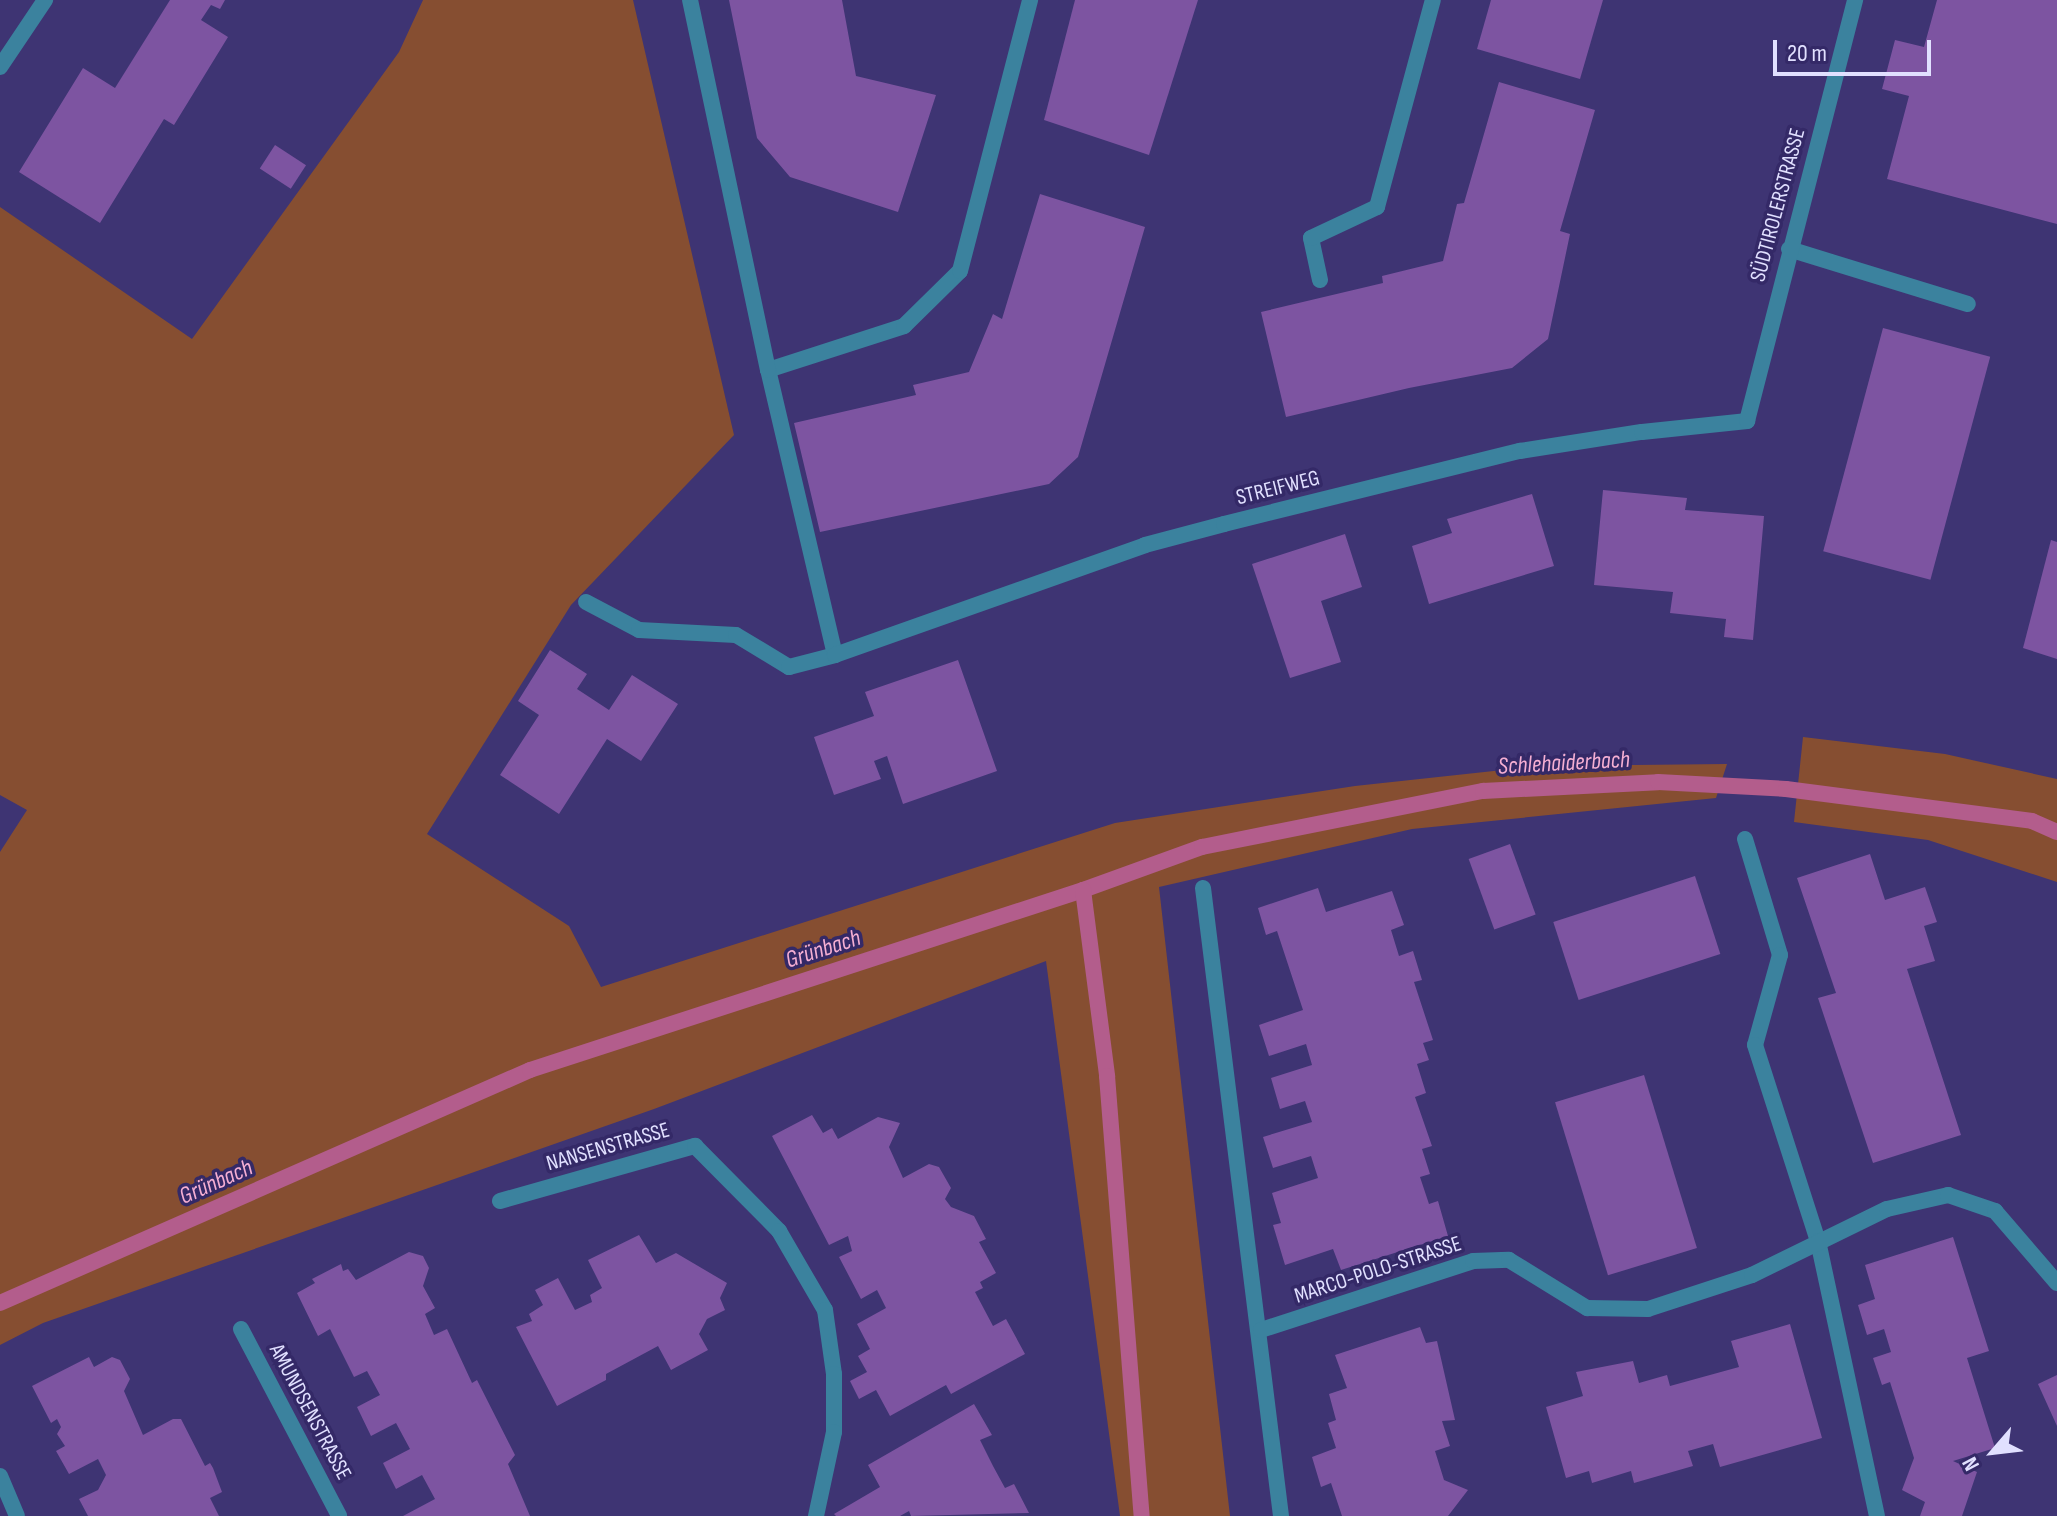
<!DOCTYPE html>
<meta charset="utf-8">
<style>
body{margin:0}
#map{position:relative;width:2057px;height:1516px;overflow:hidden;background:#3e3473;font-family:"Sofia Sans Condensed",sans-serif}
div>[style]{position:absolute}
.green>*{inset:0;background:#864e31}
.stream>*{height:16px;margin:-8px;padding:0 8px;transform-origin:8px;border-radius:8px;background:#b35d8c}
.building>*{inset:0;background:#7d54a1;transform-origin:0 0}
.service>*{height:16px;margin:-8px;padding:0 8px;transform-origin:8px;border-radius:8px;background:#3b829e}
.minor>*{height:16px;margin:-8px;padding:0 8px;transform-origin:8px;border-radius:8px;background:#3b829e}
.tertiary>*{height:16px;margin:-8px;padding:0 8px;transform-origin:8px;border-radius:8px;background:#3b829e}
span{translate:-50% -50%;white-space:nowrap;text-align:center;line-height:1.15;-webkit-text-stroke:7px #342967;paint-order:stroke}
.street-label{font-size:22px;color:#e1e0ff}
.water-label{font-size:24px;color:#f5afd3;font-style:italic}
.north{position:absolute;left:1953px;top:1412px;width:80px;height:80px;-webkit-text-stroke:6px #342967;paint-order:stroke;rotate:242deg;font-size:22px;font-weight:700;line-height:32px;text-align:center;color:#e1e0ff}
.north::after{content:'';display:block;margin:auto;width:28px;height:36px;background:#e1e0ff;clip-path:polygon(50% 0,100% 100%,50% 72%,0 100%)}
.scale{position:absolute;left:1773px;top:40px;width:158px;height:36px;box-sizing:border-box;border:4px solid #e1e0ff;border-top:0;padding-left:10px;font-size:24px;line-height:28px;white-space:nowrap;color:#e1e0ff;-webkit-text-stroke:6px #342967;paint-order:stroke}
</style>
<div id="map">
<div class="green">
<div style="clip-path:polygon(423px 0,633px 0,734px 435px,571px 605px,427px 834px,569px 926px,601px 987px,1115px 823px,1355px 786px,1539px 766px,1727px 764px,1716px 798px,1412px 829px,1159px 887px,1230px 1516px,1120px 1516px,1046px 961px,654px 1109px,43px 1323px,0 1345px,0 852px,27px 810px,0 795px,0 207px,192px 339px,399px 52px)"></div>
<div style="clip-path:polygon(1803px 737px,1945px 754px,2057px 779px,2057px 882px,1928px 840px,1794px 822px)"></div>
</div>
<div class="stream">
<div style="left:1083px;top:890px;width:127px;rotate:-19.9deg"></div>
<div style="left:1202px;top:847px;width:287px;rotate:-11.3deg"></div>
<div style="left:1483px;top:791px;width:175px;rotate:-2.9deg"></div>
<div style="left:1658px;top:782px;width:128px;rotate:3.1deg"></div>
<div style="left:1786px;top:789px;width:248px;rotate:7.4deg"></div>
<div style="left:2032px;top:821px;width:27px;rotate:24deg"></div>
<div style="left:0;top:1303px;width:579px;rotate:-23.73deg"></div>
<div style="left:530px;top:1070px;width:582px;rotate:-18.03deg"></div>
<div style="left:1083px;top:890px;width:188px;rotate:82.6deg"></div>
<div style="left:1107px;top:1076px;width:441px;rotate:85.5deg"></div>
</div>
<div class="building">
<div style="clip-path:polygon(170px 0,225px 0,220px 9px,211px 5px,201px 20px,228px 37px,174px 125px,164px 119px,100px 223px,19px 172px,83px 68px,115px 88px)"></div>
<div style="clip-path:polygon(729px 0,842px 0,856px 76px,936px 95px,898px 212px,790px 177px,757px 138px)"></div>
<div style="clip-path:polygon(1075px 0,1198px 0,1149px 155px,1044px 120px)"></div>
<div style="clip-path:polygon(1491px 0,1603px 0,1580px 79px,1477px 49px)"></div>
<div style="clip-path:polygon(1937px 0,2057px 0,2057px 224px,1887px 179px,1909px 96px,1882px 89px,1895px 40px,1924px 47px)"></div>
<div style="clip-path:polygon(1499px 82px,1595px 110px,1560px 231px,1570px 234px,1548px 339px,1512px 368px,1409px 388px,1286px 417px,1261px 312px,1383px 283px,1382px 276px,1443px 261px,1457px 204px,1464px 203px)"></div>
<div style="left:275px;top:145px;width:37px;height:28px;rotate:33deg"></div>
<div style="clip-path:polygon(1040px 194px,1145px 227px,1078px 457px,1049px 484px,820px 532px,794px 423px,916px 395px,913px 385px,969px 372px,993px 314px,1002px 319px)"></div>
<div style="left:1883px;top:328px;width:111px;height:231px;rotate:15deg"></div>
<div style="clip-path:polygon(1603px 490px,1687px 498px,1685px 510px,1764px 516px,1753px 640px,1724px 637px,1726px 619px,1670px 613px,1673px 592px,1594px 585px)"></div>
<div style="clip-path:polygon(1532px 494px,1554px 566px,1429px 604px,1412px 546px,1452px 533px,1447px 519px)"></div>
<div style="clip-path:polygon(1345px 534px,1362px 587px,1321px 601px,1341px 662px,1290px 678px,1252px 564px)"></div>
<div style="clip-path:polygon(2051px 540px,2057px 542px,2057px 659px,2023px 648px)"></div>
<div style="clip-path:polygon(550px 650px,587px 674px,577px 689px,609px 710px,632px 675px,678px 704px,641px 761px,607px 739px,559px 814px,500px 775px,539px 715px,518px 701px)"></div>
<div style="clip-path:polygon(958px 660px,997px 771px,903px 804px,887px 756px,874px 761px,881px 779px,834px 795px,814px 737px,874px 716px,865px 692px)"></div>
<div style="left:1510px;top:844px;width:75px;height:44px;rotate:70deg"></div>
<div style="clip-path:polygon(1870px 854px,1885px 900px,1925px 887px,1937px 922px,1924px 926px,1935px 961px,1907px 969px,1961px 1135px,1873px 1163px,1818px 998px,1836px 993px,1797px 878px)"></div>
<div style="left:1695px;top:876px;width:82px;height:149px;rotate:72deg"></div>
<div style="clip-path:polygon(1318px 888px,1326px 912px,1392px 891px,1404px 925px,1391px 930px,1399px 956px,1413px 951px,1422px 980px,1414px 982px,1433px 1040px,1423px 1043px,1429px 1060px,1417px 1064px,1426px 1093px,1415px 1097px,1432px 1146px,1422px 1149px,1430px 1174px,1420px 1177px,1429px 1204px,1438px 1201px,1448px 1236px,1341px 1270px,1333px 1249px,1285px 1265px,1273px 1225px,1281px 1223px,1272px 1193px,1318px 1178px,1311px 1156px,1273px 1168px,1263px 1137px,1312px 1122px,1305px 1101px,1280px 1109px,1271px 1078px,1312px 1065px,1306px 1044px,1269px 1056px,1259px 1025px,1303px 1010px,1277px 931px,1266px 935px,1258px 908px)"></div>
<div style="left:1644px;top:1075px;width:181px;height:93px;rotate:73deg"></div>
<div style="clip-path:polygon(812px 1115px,823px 1133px,832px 1128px,838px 1139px,878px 1117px,900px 1123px,889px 1147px,903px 1178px,929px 1164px,939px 1167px,951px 1188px,945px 1199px,951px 1207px,974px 1216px,986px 1239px,979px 1242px,996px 1273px,980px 1282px,983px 1288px,975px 1292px,993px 1326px,1006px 1319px,1025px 1354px,951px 1394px,946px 1385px,890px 1416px,876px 1390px,859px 1399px,850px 1381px,867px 1372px,858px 1356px,870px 1349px,857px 1324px,886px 1308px,877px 1290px,861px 1299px,839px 1257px,852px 1251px,848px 1236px,829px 1245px,772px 1136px)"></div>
<div style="clip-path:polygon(639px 1235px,656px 1263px,676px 1253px,727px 1283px,720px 1298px,725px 1310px,707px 1319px,699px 1334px,708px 1350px,671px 1370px,658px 1346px,606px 1374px,606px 1380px,557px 1406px,516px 1327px,532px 1321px,529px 1314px,543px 1305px,535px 1290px,558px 1278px,575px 1310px,592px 1302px,590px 1295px,602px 1288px,588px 1260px)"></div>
<div style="clip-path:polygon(1953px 1237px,1989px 1351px,1967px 1358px,1995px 1448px,1953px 1461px,1977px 1472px,1962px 1516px,1920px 1516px,1925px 1502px,1902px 1490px,1914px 1458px,1890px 1382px,1882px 1385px,1873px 1358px,1891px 1352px,1884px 1329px,1867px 1335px,1858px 1305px,1875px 1299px,1865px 1265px)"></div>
<div style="clip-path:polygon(409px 1252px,423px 1256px,429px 1268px,423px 1286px,435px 1308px,425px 1314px,434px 1335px,447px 1329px,472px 1383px,477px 1380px,515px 1455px,508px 1464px,530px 1516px,403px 1516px,435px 1499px,422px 1475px,396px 1489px,383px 1463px,410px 1449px,396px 1423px,371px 1436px,357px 1407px,380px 1395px,367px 1371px,354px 1377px,330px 1329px,318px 1336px,297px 1293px,315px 1283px,312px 1279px,341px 1264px,343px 1271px,348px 1269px,356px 1280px)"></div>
<div style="clip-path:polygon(1790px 1324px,1822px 1438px,1720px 1467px,1713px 1444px,1688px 1451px,1693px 1466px,1634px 1483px,1631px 1471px,1592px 1483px,1589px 1471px,1566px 1478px,1546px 1407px,1583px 1396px,1576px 1372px,1633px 1361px,1639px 1383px,1667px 1375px,1670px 1386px,1739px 1367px,1731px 1341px)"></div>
<div style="clip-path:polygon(1420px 1327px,1426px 1343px,1437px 1341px,1455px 1420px,1442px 1421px,1450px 1446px,1435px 1451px,1444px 1480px,1468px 1490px,1448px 1516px,1342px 1516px,1331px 1483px,1321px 1487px,1312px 1457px,1336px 1448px,1328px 1423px,1336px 1420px,1329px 1394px,1347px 1388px,1335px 1355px)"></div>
<div style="clip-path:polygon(89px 1357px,94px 1367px,112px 1357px,120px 1360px,130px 1379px,124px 1391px,143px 1435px,173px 1419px,181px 1419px,205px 1466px,210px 1463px,213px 1468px,222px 1492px,210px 1498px,219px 1516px,88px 1516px,79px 1499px,98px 1490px,106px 1475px,98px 1459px,69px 1474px,56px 1451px,65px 1446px,57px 1434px,61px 1427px,57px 1419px,51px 1423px,32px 1386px)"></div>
<div style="clip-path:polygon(2057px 1375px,2057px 1426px,2038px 1384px)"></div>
<div style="clip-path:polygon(974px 1404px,992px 1435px,980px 1440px,993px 1466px,1005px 1488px,1014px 1484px,1029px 1513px,911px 1516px,909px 1511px,900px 1516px,836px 1516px,834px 1514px,880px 1487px,868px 1465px)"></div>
</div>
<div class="service">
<div style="left:1789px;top:249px;width:187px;rotate:17.1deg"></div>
<div style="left:1320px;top:280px;width:43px;rotate:-102.1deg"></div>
<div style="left:1311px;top:238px;width:73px;rotate:-25.2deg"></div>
<div style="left:1377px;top:207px;width:214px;rotate:-74.9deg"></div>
<div style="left:768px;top:370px;width:143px;rotate:-17.9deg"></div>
<div style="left:904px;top:326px;width:78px;rotate:-44.5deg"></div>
<div style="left:960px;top:271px;width:280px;rotate:-75.5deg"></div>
<div style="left:586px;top:602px;width:60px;rotate:27.8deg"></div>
<div style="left:639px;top:630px;width:97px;rotate:3deg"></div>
<div style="left:736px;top:635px;width:62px;rotate:31.1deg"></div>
<div style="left:789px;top:667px;width:48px;rotate:-14.6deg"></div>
<div style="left:835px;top:655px;width:293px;rotate:-103.2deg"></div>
<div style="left:768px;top:370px;width:378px;rotate:-101.9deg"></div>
</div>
<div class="minor">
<div style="left:835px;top:655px;width:329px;rotate:-19.5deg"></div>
<div style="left:1145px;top:545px;width:82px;rotate:-14.9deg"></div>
<div style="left:1224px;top:524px;width:305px;rotate:-13.9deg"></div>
<div style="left:1520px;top:451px;width:123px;rotate:-8.9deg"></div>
<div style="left:1642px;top:432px;width:106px;rotate:-6deg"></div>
<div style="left:1747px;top:421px;width:435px;rotate:-75.6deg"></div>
<div style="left:1745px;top:839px;width:121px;rotate:73.2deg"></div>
<div style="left:1780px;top:955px;width:93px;rotate:105.5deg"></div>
<div style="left:1755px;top:1045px;width:206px;rotate:72.2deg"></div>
<div style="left:1818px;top:1241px;width:281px;rotate:77.9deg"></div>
<div style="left:1203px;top:888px;width:633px;rotate:82.92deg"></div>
<div style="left:500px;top:1201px;width:203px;rotate:-15.8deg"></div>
<div style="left:695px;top:1146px;width:120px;rotate:45.3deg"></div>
<div style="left:779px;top:1231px;width:91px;rotate:59.8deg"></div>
<div style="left:825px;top:1310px;width:65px;rotate:82deg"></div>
<div style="left:834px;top:1374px;width:58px;rotate:90deg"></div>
<div style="left:834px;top:1432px;width:86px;rotate:102.1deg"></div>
<div style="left:241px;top:1329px;width:211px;rotate:62.3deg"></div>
<div style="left:1261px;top:1330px;width:223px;rotate:-18deg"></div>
<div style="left:1473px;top:1261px;width:36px;rotate:-2deg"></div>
<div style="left:1509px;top:1260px;width:92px;rotate:31.6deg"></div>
<div style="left:1587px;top:1308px;width:61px;rotate:0.9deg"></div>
<div style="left:1648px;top:1309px;width:109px;rotate:-18.1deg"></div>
<div style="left:1752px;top:1275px;width:150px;rotate:-26.1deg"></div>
<div style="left:1887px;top:1209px;width:63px;rotate:-12.9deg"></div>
<div style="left:1948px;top:1195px;width:50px;rotate:18.8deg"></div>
<div style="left:1995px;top:1211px;width:95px;rotate:49.3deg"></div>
<div style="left:0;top:1476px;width:43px;rotate:67deg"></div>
</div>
<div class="tertiary">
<div style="left:0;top:67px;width:81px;rotate:-56.1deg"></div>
</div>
<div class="street-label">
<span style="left:1778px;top:205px;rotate:-75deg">SÜDTIROLERSTRASSE</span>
<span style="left:1278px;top:488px;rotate:-14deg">STREIFWEG</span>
<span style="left:608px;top:1147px;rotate:-16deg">NANSENSTRASSE</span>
<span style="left:1378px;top:1270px;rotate:-18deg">MARCO-POLO-STRASSE</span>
<span style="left:310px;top:1412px;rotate:62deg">AMUNDSENSTRASSE</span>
</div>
<div class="water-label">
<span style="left:1564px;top:763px;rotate:-3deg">Schlehaiderbach</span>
<span style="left:823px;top:949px;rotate:-18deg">Grünbach</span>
<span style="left:216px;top:1182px;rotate:-24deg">Grünbach</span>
</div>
<div class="north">N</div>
<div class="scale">20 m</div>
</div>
